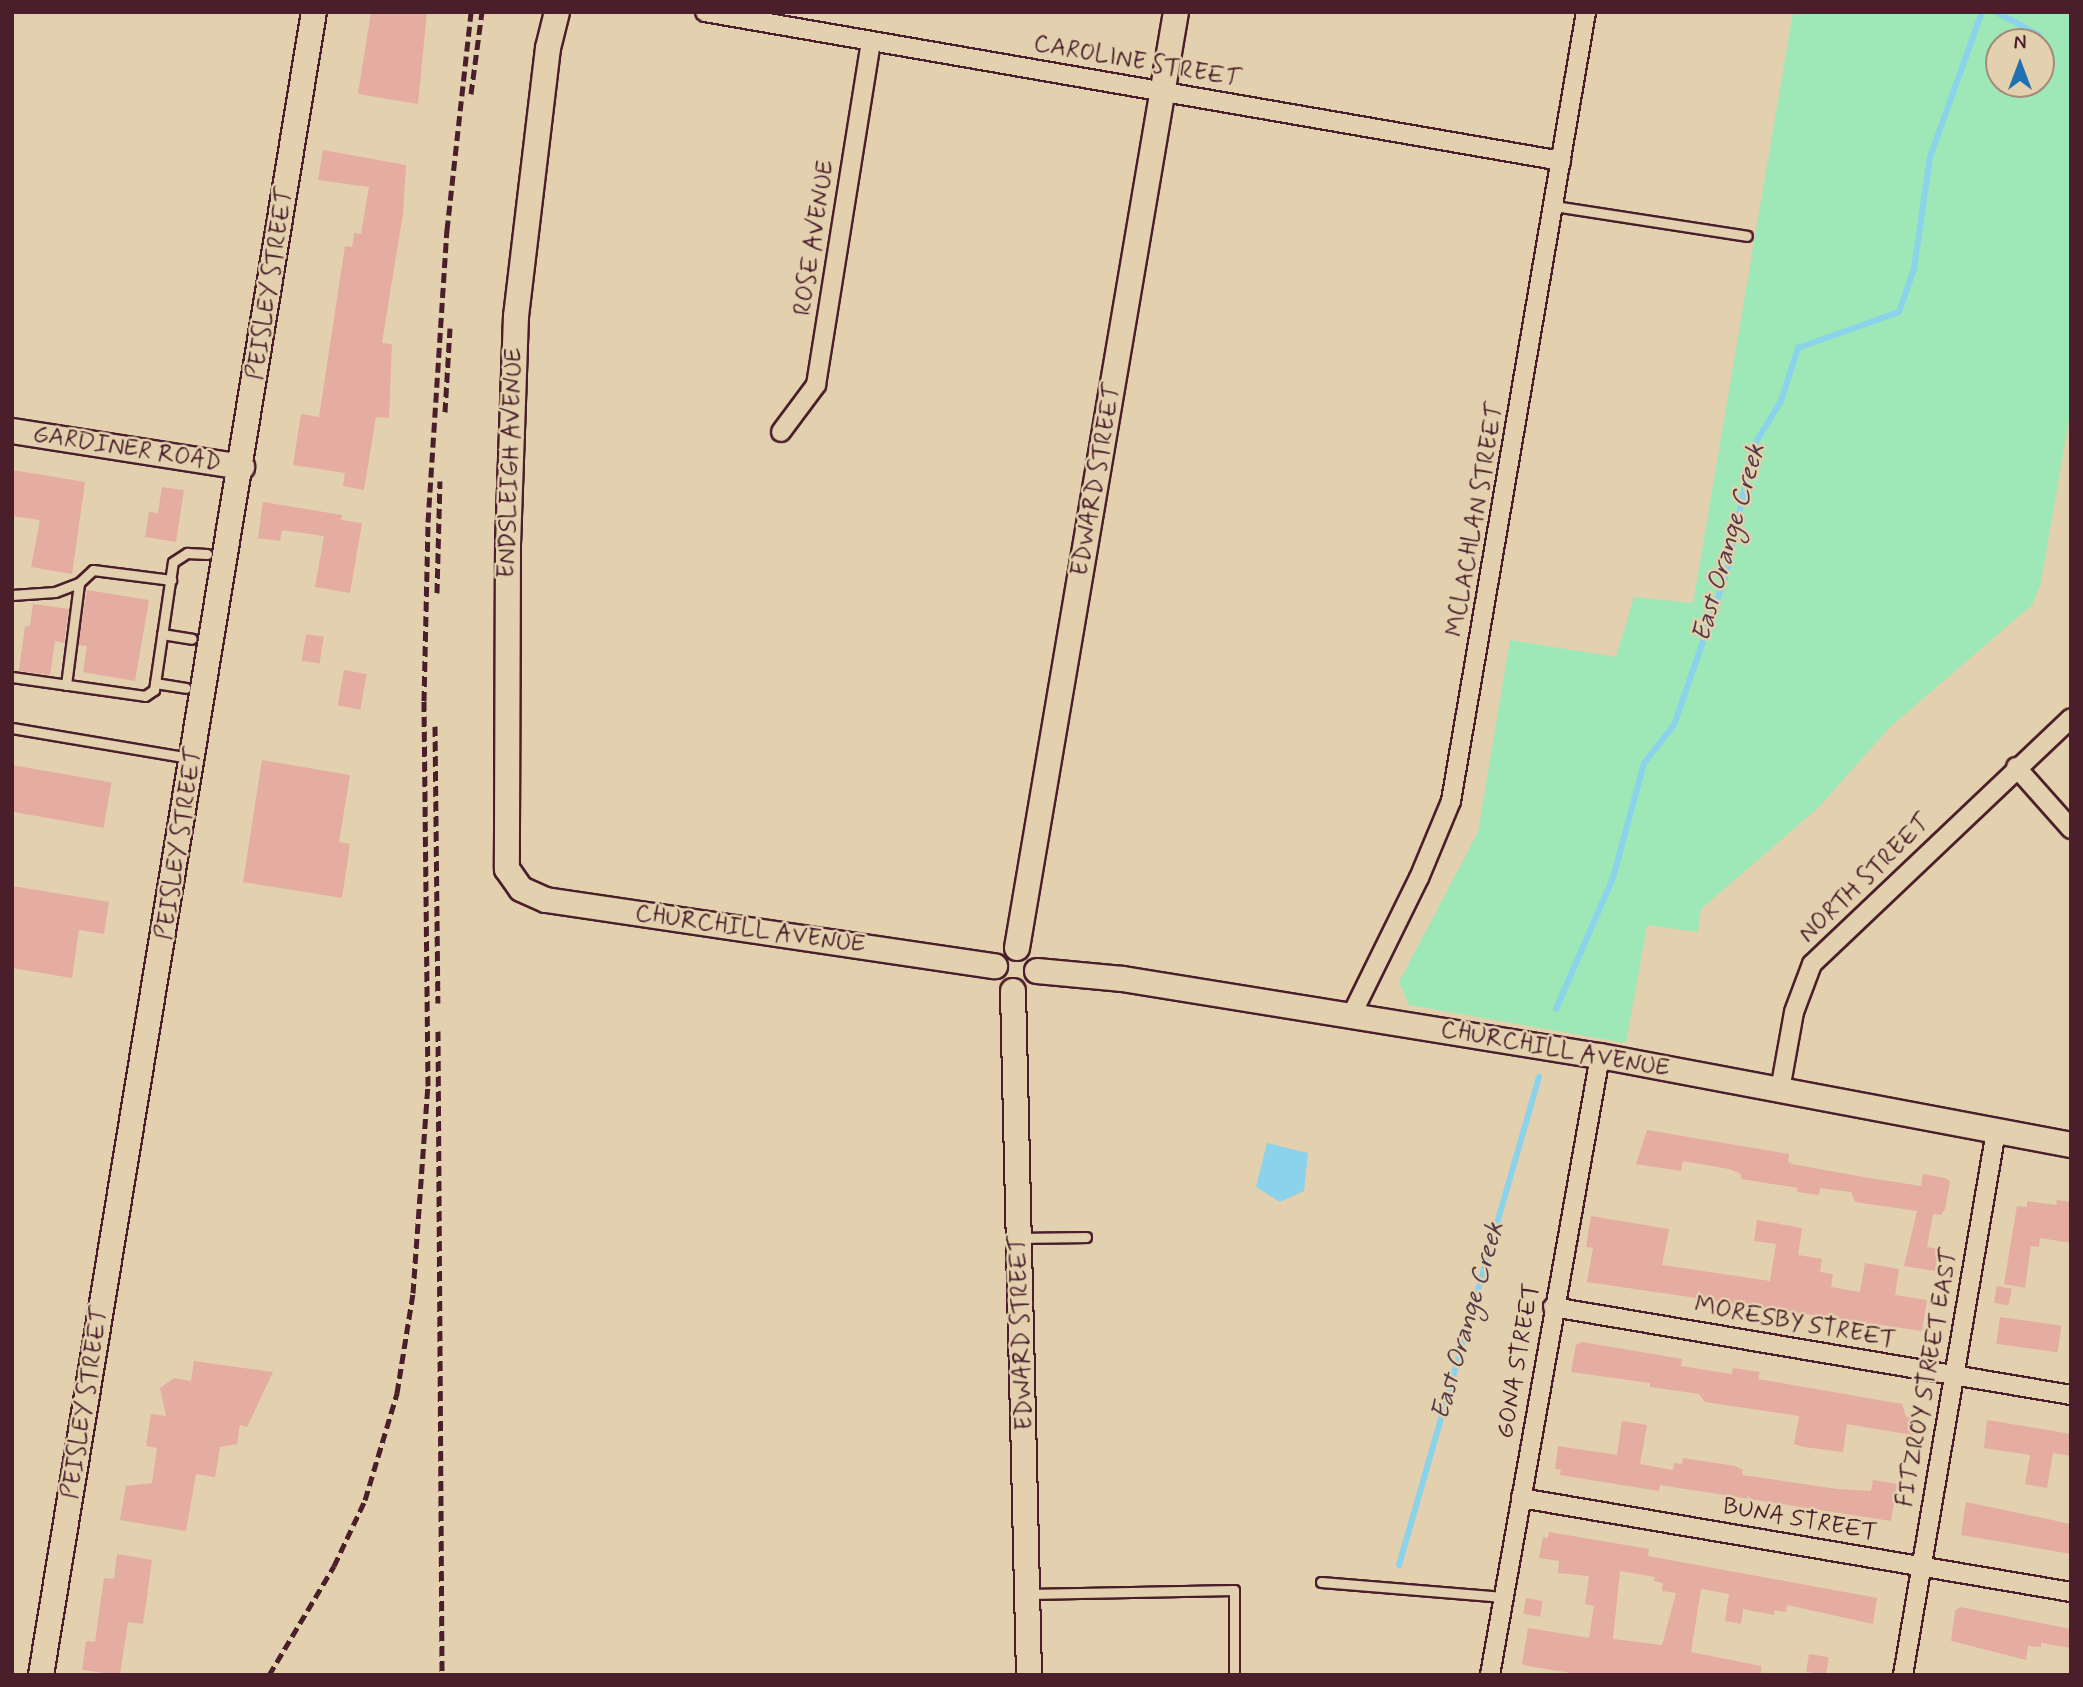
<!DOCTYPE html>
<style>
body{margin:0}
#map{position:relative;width:2083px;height:1687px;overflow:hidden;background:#e3d0ae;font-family:Mynerve,sans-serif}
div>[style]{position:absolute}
.green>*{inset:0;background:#9ee8b7}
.water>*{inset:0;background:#8ad3eb}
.stream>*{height:6px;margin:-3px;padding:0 3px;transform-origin:3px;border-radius:3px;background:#8ad3eb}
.building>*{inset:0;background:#e5aca1;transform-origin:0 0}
.roads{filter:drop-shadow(2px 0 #4a1f2b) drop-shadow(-2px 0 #4a1f2b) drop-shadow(0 2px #4a1f2b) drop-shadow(0 -2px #4a1f2b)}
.lane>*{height:9px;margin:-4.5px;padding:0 4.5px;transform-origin:4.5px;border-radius:4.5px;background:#e3d0ae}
.street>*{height:18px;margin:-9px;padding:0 9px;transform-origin:9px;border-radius:9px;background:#e3d0ae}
.secondary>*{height:24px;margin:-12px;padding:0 12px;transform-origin:12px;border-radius:12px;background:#e3d0ae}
.rail>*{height:5px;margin-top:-2.5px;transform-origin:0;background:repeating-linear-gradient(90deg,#4a1f2b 0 10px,transparent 0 15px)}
span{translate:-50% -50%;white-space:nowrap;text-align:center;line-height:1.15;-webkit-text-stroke:5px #e3d0ae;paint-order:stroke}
.street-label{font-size:24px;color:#4a1f2b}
.water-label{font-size:26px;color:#543a48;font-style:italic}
.frame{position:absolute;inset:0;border:14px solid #4a1f2b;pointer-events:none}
.north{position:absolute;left:1985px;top:28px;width:70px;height:70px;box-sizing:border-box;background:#e3d0ae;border:2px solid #a6897a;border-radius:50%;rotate:0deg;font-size:19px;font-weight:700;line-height:28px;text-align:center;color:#4a1f2b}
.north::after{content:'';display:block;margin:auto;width:24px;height:32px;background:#1f6fb2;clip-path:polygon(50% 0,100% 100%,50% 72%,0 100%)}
</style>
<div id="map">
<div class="green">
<div style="clip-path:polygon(evenodd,1793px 12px,2071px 12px,2071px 408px,2041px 582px,2032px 605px,1890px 727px,1819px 807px,1701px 909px,1698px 932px,1647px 925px,1626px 1043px,1409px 1005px,1399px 982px,1478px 832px,1510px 640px,1616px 657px,1634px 597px,1693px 603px,1793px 12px,1999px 42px,2041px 42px,2041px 84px,1999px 84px,1999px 42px)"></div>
</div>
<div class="water">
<div style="clip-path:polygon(1267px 1143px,1308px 1153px,1304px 1191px,1280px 1202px,1256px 1187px)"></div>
</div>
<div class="stream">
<div style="left:1996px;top:12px;width:49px;rotate:28.1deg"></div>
<div style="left:1556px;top:1009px;width:143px;rotate:-66.5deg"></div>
<div style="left:1613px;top:878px;width:119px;rotate:-74.9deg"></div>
<div style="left:1644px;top:763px;width:48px;rotate:-51.7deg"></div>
<div style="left:1674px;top:725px;width:162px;rotate:-70.9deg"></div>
<div style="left:1727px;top:572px;width:128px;rotate:-78.3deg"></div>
<div style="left:1753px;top:447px;width:54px;rotate:-58.7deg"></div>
<div style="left:1781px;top:401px;width:56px;rotate:-72.2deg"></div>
<div style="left:1798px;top:348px;width:107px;rotate:-19.6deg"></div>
<div style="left:1899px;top:312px;width:46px;rotate:-70.8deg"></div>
<div style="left:1914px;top:269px;width:113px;rotate:-81.9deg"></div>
<div style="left:1930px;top:157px;width:154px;rotate:-70.3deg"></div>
<div style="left:1399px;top:1565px;width:508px;rotate:-73.99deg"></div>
</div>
<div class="building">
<div style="clip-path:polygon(371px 12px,427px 12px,418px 104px,358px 94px)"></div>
<div style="clip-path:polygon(323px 150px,406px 165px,403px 213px,382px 343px,392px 344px,389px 418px,376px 417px,364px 490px,343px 486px,345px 473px,293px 465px,301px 414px,319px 417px,345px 246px,352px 247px,354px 233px,361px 234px,369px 187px,318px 180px)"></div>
<div style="clip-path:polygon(12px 470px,85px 482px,72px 574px,31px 567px,40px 520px,12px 516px)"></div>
<div style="clip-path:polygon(162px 487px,184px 490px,176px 542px,145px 537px,149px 512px,158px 513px)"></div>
<div style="clip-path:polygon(263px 502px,342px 515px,341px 520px,362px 523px,350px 593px,315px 587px,324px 536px,282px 530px,280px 541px,258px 538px)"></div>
<div style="clip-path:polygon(87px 590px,149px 600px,135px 681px,83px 672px,87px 646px,78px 645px)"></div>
<div style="clip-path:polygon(33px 604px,69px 609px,64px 643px,55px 641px,50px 675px,19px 671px,25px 626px,30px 626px)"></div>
<div style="left:306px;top:634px;width:18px;height:27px;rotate:9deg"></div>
<div style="left:344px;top:670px;width:23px;height:36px;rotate:10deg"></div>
<div style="clip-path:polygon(262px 760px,350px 775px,339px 842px,350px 844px,342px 898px,243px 882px)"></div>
<div style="left:12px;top:765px;width:101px;height:46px;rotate:10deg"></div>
<div style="clip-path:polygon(12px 886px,109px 902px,104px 934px,79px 930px,72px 978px,12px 968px)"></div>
<div style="clip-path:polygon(1647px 1130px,1789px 1154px,1788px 1162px,1792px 1164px,1869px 1178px,1921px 1186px,1923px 1174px,1945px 1178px,1950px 1181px,1945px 1209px,1941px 1215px,1933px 1214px,1927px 1247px,1938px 1249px,1935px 1271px,1904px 1266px,1917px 1211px,1855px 1202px,1851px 1192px,1820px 1188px,1819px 1195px,1797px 1192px,1798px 1188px,1741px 1179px,1741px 1174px,1729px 1169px,1683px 1161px,1681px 1171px,1636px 1164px)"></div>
<div style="clip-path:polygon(2057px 1200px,2071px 1202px,2071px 1243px,2040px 1238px,2039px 1247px,2031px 1246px,2025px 1288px,2004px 1284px,2017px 1206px,2027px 1207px,2027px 1201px,2056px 1205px)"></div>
<div style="clip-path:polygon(1591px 1216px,1669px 1229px,1662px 1265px,1770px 1281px,1776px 1244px,1754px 1241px,1757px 1220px,1802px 1228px,1798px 1255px,1822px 1259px,1820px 1272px,1833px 1274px,1831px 1287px,1860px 1292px,1865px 1263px,1899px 1269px,1895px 1295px,1927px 1300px,1922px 1331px,1587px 1282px,1593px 1248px,1586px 1247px)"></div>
<div style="left:1997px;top:1286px;width:15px;height:17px;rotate:11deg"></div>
<div style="left:2000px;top:1317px;width:62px;height:27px;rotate:8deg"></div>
<div style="clip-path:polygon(1582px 1342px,1682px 1359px,1681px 1366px,1732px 1374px,1733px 1368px,1760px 1372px,1758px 1379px,1902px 1404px,1906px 1417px,1916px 1418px,1913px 1435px,1847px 1424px,1843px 1452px,1804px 1447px,1794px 1444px,1799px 1416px,1705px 1402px,1699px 1394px,1650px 1387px,1650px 1383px,1571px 1372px,1576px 1345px)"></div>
<div style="clip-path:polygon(194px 1361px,273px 1372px,247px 1427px,240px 1425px,237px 1444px,220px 1447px,215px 1477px,196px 1474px,186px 1531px,120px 1520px,126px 1486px,152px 1483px,157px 1448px,146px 1446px,151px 1414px,166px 1416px,160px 1388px,174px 1378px,191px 1381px)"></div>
<div style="clip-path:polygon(1987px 1420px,2071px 1434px,2071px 1456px,2053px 1453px,2047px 1488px,2025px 1484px,2030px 1455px,1984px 1448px)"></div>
<div style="clip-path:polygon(1622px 1421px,1647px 1425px,1640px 1464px,1673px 1470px,1674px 1463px,1682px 1464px,1683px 1458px,1735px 1466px,1743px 1470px,1742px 1475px,1837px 1489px,1871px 1491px,1873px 1480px,1897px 1484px,1891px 1521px,1660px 1485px,1659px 1491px,1560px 1475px,1561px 1470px,1555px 1469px,1558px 1446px,1617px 1455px)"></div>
<div style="clip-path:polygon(1966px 1502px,2071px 1524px,2071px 1554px,1961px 1535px)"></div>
<div style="clip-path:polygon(evenodd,1549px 1532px,1649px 1549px,1648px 1556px,1877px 1598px,1873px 1624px,1787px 1605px,1786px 1612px,1775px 1610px,1774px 1615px,1743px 1609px,1741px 1624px,1725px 1621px,1729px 1594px,1701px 1589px,1691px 1652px,1761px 1666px,1761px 1675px,1583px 1675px,1528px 1666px,1522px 1664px,1528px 1628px,1589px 1638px,1594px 1606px,1585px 1604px,1589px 1576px,1558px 1573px,1559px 1561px,1539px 1558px,1543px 1537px,1548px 1538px,1549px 1532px,1620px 1571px,1655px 1577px,1654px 1581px,1663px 1583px,1662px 1591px,1676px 1593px,1662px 1645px,1613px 1639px,1620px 1571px)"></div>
<div style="clip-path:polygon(117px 1554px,152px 1560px,143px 1624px,128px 1622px,120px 1675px,82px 1670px,86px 1641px,95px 1642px,104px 1578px,114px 1579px)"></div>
<div style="left:1526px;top:1598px;width:17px;height:16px;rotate:10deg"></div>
<div style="clip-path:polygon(1960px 1607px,2071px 1629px,2071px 1648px,2041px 1643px,2041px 1647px,2028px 1646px,2026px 1660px,1951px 1641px,1955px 1611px)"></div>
<div style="left:1809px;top:1654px;width:20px;height:18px;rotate:9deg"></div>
</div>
<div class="roads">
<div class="lane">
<div style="left:1554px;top:206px;width:195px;rotate:8.8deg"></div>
<div style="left:12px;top:595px;width:43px;rotate:-4deg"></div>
<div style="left:55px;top:592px;width:26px;rotate:-21deg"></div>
<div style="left:79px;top:583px;width:19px;rotate:-43deg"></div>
<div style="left:93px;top:570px;width:79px;rotate:7.3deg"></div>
<div style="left:162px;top:634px;width:30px;rotate:9deg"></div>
<div style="left:12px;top:677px;width:134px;rotate:8.1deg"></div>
<div style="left:145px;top:696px;width:11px;rotate:-34deg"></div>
<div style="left:154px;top:690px;width:129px;rotate:-81.6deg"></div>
<div style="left:173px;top:562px;width:17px;rotate:-33deg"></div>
<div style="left:187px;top:553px;width:20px;rotate:3deg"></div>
<div style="left:155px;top:683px;width:31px;rotate:9deg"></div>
<div style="left:66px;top:685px;width:103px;rotate:-82.7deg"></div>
<div style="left:12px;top:728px;width:180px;rotate:9.6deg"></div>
<div style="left:1021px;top:1238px;width:65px;rotate:-0.9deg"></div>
<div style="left:1321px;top:1582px;width:183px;rotate:4.7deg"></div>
<div style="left:1029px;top:1594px;width:205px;rotate:-1.1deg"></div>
<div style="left:1234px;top:1590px;width:85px;rotate:90deg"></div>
</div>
<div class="street">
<div style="left:705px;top:12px;width:869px;rotate:9.87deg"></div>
<div style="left:781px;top:432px;width:59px;rotate:-53.3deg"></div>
<div style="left:816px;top:385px;width:348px;rotate:-80.9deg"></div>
<div style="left:2016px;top:767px;width:83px;rotate:48.4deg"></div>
<div style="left:1351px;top:1016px;width:154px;rotate:-63.8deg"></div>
<div style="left:1419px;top:878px;width:83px;rotate:-67.4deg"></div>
<div style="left:1451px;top:801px;width:800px;rotate:-80.29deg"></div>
<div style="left:1780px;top:1090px;width:79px;rotate:-79.8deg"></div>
<div style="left:1794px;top:1012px;width:51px;rotate:-69.4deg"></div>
<div style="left:1812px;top:964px;width:357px;rotate:-43.5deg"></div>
<div style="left:1553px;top:1307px;width:525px;rotate:9.64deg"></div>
<div style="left:1521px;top:1498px;width:558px;rotate:9.7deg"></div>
<div style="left:1490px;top:1675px;width:629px;rotate:-79.92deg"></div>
<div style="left:1903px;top:1675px;width:552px;rotate:-80.3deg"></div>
</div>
<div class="secondary">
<div style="left:557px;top:12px;width:37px;rotate:104deg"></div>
<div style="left:548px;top:48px;width:270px;rotate:96.8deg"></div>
<div style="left:516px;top:316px;width:227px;rotate:92deg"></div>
<div style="left:508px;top:543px;width:326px;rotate:90.2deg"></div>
<div style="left:507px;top:869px;width:24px;rotate:55deg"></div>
<div style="left:521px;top:889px;width:27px;rotate:24deg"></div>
<div style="left:546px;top:900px;width:454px;rotate:8.4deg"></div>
<div style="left:12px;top:431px;width:233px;rotate:8.9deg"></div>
<div style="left:1017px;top:948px;width:949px;rotate:-80.36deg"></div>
<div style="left:1037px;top:971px;width:86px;rotate:5.3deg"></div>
<div style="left:1123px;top:979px;width:483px;rotate:9.2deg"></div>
<div style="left:1600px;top:1056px;width:479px;rotate:10.7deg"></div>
<div style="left:1013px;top:991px;width:684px;rotate:88.66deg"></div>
<div style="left:41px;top:1675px;width:1685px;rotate:-80.68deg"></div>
</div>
</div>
<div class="rail">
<div style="left:471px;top:94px;width:83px;rotate:-82.4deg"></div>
<div style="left:445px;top:412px;width:84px;rotate:-86.6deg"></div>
<div style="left:437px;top:593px;width:112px;rotate:-88.5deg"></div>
<div style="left:435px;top:726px;width:277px;rotate:89.4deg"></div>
<div style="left:438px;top:1031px;width:644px;rotate:89.64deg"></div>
<div style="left:269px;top:1675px;width:127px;rotate:-59.2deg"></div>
<div style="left:334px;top:1566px;width:73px;rotate:-64.8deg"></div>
<div style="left:365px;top:1500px;width:112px;rotate:-73.3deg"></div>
<div style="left:397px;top:1393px;width:101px;rotate:-80.9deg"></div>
<div style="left:413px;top:1293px;width:208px;rotate:-85.9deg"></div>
<div style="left:428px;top:1086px;width:385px;rotate:-90.6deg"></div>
<div style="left:424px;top:701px;width:179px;rotate:-88.7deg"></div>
<div style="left:428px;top:522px;width:293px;rotate:-86.3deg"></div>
<div style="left:447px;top:230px;width:219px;rotate:-83.7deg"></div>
</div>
<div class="street-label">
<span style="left:1137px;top:62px;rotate:10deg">CAROLINE STREET</span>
<span style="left:815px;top:238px;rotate:-81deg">ROSE AVENUE</span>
<span style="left:271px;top:284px;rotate:-81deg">PEISLEY STREET</span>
<span style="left:127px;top:449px;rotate:9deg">GARDINER ROAD</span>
<span style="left:511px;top:463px;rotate:-88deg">ENDSLEIGH AVENUE</span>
<span style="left:1097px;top:480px;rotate:-80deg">EDWARD STREET</span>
<span style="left:1476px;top:520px;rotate:-80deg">MCLACHLAN STREET</span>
<span style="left:180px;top:844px;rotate:-81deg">PEISLEY STREET</span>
<span style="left:1865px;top:879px;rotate:-44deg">NORTH STREET</span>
<span style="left:750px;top:930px;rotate:8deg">CHURCHILL AVENUE</span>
<span style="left:1555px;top:1050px;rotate:10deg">CHURCHILL AVENUE</span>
<span style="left:1795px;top:1323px;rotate:10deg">MORESBY STREET</span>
<span style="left:1022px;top:1333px;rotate:-92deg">EDWARD STREET</span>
<span style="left:1519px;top:1361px;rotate:-80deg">GONA STREET</span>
<span style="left:1928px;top:1378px;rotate:-80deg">FITZROY STREET EAST</span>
<span style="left:86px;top:1403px;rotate:-81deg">PEISLEY STREET</span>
<span style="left:1800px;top:1520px;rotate:10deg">BUNA STREET</span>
</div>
<div class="water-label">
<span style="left:1730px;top:543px;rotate:-74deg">East Orange Creek</span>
<span style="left:1469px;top:1321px;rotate:-74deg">East Orange Creek</span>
</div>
<div class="frame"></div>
<div class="north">N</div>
</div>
